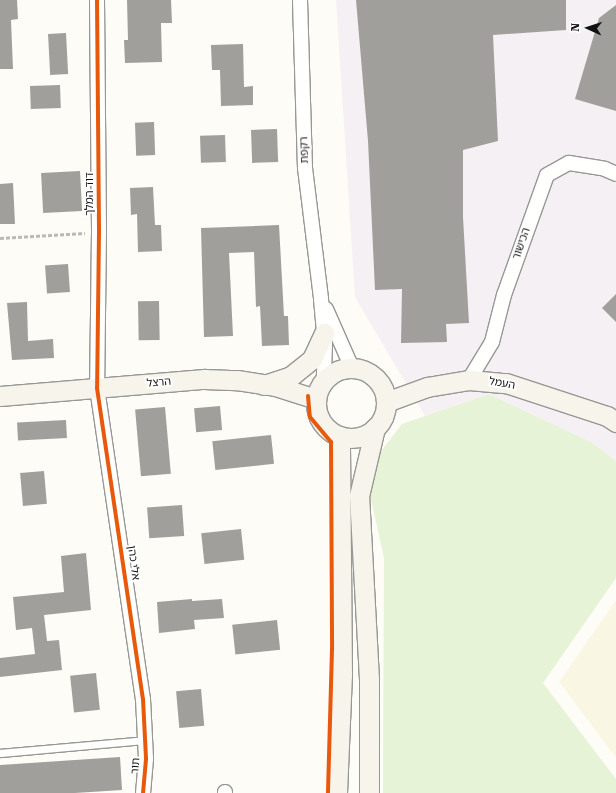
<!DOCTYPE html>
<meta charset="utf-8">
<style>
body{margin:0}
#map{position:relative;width:616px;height:793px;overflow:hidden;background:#fdfcf7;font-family:"Roboto Serif","Noto Sans Hebrew",serif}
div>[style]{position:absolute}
.industrial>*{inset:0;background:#f5f0f3}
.farmland>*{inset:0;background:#f9f7e4}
.green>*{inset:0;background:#e7f3d7}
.building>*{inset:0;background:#a19f9c;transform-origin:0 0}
.path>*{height:2.5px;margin-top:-1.25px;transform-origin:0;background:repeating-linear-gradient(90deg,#b9b9b8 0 4px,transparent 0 6px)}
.roads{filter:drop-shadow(1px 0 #979795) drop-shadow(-1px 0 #979795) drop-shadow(0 1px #979795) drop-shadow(0 -1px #979795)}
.lane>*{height:7px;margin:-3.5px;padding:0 3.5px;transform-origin:3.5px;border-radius:3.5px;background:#fffffe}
.street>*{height:14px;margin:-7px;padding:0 7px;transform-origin:7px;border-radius:7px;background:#fffffe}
.secondary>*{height:19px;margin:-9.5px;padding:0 9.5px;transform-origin:9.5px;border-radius:9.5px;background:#f6f4eb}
.secondary>.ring{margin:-9.5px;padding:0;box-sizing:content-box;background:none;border:19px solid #f6f4eb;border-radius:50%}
.cycleway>*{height:4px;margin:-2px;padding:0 2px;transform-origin:2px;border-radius:2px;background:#e8590c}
span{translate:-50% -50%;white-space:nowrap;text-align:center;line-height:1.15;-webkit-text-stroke:4px #fff;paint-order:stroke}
.street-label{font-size:11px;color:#111}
.north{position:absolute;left:568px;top:8px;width:40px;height:40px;-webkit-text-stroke:3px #fff;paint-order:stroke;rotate:273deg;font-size:11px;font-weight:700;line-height:16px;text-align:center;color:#111}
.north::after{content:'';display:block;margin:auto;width:14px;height:18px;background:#111;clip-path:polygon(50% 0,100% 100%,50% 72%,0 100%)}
</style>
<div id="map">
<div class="industrial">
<div style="clip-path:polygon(336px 0,616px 0,616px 461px,591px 442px,489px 394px,425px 416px,355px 297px)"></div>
</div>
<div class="farmland">
<div style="clip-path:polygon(616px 600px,616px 758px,559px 682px)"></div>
</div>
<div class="green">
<div style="clip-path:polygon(489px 394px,591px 442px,616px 461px,616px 578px,543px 683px,616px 779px,616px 793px,383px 793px,384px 558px,365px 472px,402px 424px)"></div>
</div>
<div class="building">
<div style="clip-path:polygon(0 0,17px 0,18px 19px,11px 20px,13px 69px,0 69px)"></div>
<div style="clip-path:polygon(127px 0,171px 0,172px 23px,161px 23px,162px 62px,125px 63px,124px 40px,128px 40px)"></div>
<div style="clip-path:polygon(356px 0,566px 0,566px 30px,493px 35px,498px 141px,463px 150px,463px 217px,469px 323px,446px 324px,447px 342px,401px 343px,402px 289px,375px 290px,368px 141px)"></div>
<div style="clip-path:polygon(616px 5px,616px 111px,575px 99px,599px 18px)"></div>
<div style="left:66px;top:33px;width:41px;height:18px;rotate:87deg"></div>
<div style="clip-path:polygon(243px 44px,244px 87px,253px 86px,253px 105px,221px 106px,220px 70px,212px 70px,211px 45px)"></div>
<div style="left:60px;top:85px;width:23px;height:30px;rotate:88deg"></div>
<div style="left:154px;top:122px;width:33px;height:19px;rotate:88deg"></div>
<div style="left:277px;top:129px;width:33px;height:26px;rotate:88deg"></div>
<div style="left:225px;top:135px;width:27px;height:25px;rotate:88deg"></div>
<div style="left:80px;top:171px;width:40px;height:39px;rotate:87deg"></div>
<div style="clip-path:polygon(13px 183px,15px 224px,0 224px,0 184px)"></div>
<div style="clip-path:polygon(153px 187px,155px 225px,161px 225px,162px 251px,138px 252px,137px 214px,131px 215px,130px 188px)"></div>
<div style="clip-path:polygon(279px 225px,284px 316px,288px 316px,289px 345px,262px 346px,260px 306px,256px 307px,254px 252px,229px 253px,233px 336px,204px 337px,201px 228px)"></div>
<div style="left:68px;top:264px;width:28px;height:23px;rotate:86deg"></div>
<div style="clip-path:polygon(616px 294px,616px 322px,602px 308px)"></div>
<div style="left:159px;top:301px;width:39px;height:21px;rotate:89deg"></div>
<div style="clip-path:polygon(27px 302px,28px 341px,53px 339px,54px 358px,12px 360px,7px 303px)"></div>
<div style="left:220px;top:406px;width:24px;height:26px;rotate:85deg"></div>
<div style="left:165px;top:407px;width:67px;height:30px;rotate:85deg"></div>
<div style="left:66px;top:420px;width:18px;height:49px;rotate:87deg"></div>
<div style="left:271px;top:435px;width:29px;height:59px;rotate:84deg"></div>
<div style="left:44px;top:471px;width:33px;height:24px;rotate:85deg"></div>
<div style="left:182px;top:505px;width:31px;height:35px;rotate:86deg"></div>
<div style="left:241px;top:529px;width:31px;height:40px;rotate:84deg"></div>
<div style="clip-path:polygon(86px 553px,91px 610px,44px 615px,47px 641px,59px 640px,62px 670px,0 677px,0 658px,35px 654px,32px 628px,16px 630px,13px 597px,64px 592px,61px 556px)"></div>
<div style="clip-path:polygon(192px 599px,192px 601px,222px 599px,224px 618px,194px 620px,195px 629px,159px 633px,157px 602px)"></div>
<div style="left:277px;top:620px;width:30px;height:45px;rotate:84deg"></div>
<div style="left:96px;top:673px;width:37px;height:26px;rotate:84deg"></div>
<div style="left:201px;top:689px;width:37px;height:25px;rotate:85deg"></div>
<div style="clip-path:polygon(120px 757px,122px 790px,75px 793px,0 793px,0 765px)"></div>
</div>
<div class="path">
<div style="left:0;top:238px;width:85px;rotate:-3.4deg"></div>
</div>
<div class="roads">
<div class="lane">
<div style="left:0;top:753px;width:147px;rotate:-5.1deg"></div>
</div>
<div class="street">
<div style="left:97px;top:0;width:232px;rotate:89.5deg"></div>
<div style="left:99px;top:232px;width:156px;rotate:90.7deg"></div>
<div style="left:97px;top:388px;width:314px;rotate:81.6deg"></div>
<div style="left:143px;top:699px;width:60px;rotate:87.1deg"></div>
<div style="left:146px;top:759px;width:34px;rotate:95deg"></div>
<div style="left:300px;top:0;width:168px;rotate:88.3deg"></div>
<div style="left:305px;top:168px;width:132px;rotate:83deg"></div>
<div style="left:321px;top:299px;width:45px;rotate:84.9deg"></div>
<div style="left:325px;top:344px;width:36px;rotate:92deg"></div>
<div style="left:326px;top:309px;width:64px;rotate:66.2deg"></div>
<div style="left:469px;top:380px;width:44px;rotate:-58.8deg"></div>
<div style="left:492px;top:342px;width:49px;rotate:-75.7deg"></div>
<div style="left:504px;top:295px;width:127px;rotate:-70.3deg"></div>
<div style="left:547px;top:175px;width:25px;rotate:-29deg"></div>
<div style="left:569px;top:163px;width:36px;rotate:9deg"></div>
<div style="left:605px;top:169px;width:12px;rotate:24deg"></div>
<div style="left:225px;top:793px;width:1px;rotate:-90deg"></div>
</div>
<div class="secondary">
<div class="ring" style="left:316px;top:368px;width:51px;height:51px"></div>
<div style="left:264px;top:385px;width:28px;rotate:-18deg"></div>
<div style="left:291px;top:376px;width:27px;rotate:-39deg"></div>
<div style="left:312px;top:359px;width:29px;rotate:-65deg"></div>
<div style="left:0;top:396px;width:205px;rotate:-4.8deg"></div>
<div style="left:204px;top:379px;width:33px;rotate:2deg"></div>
<div style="left:237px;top:380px;width:38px;rotate:9deg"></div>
<div style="left:275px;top:386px;width:43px;rotate:17.6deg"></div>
<div style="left:386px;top:402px;width:44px;rotate:-20.1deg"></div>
<div style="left:427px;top:387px;width:43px;rotate:-9.5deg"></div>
<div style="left:469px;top:380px;width:37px;rotate:5deg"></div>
<div style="left:506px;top:383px;width:106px;rotate:18.1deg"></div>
<div style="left:607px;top:416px;width:11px;rotate:34deg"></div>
<div style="left:337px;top:793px;width:118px;rotate:-87.6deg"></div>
<div style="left:342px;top:675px;width:239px;rotate:-90.5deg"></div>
<div style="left:369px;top:793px;width:114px;rotate:-90deg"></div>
<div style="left:369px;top:679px;width:183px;rotate:-93.1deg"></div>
<div style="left:359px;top:496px;width:70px;rotate:-76.8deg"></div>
</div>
</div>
<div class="cycleway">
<div style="left:97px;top:0;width:232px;rotate:89.5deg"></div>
<div style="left:99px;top:232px;width:156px;rotate:90.7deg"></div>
<div style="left:97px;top:388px;width:314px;rotate:81.6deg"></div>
<div style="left:143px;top:699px;width:60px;rotate:87.1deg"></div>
<div style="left:146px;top:759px;width:34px;rotate:95deg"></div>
<div style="left:308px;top:396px;width:21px;rotate:85deg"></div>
<div style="left:310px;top:417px;width:33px;rotate:50deg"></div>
<div style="left:331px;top:442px;width:207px;rotate:89.7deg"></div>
<div style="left:332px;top:649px;width:144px;rotate:91.6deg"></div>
</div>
<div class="street-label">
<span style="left:305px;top:150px;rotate:-92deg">רקפת</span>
<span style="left:90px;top:194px;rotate:-90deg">דוד המלך</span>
<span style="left:522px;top:244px;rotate:-71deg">הכישור</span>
<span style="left:159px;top:383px;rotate:-5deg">הרצל</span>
<span style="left:502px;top:384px;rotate:10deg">העמל</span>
<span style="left:133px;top:563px;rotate:82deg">אלי כהן</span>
<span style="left:136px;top:766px;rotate:-85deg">תור</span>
</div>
<div class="north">N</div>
</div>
